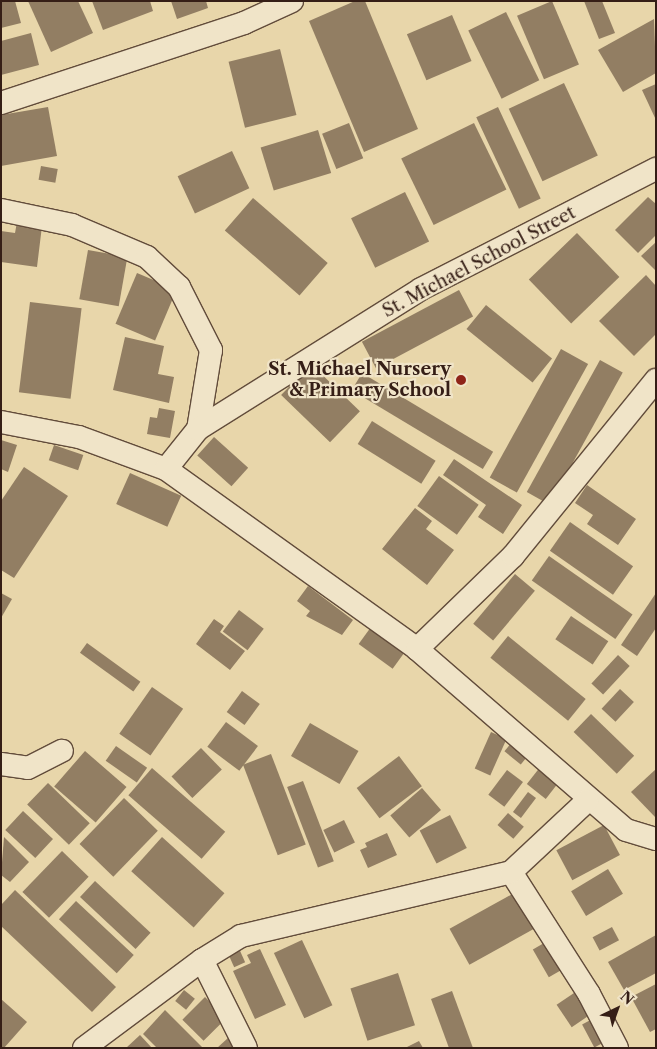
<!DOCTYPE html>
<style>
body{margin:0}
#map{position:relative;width:657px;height:1049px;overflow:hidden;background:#e8d6aa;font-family:"Libre Caslon Text",serif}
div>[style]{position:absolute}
.building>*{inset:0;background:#927e63;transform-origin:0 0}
.roads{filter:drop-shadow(1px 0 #624c3b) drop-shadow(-1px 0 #624c3b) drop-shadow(0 1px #624c3b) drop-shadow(0 -1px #624c3b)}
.minor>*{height:22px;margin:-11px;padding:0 11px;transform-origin:11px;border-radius:11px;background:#f0e4c8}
.dots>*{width:14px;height:14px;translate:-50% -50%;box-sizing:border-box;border:2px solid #f0e4c8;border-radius:50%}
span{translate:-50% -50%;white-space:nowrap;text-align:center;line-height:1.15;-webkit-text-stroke:4.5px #f0e4c8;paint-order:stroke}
.street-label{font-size:18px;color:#351e16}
.poi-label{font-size:18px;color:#351e16;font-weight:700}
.right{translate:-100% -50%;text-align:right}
.frame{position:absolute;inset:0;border:2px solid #351e16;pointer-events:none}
.north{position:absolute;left:592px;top:984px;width:50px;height:50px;-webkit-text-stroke:4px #f0e4c8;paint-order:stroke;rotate:42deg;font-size:14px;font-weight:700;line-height:20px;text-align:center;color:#351e16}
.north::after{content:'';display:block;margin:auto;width:18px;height:22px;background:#351e16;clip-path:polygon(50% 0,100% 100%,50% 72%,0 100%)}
</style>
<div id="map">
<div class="building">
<div style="clip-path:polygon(1px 1px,15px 1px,21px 23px,1px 28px)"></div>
<div style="clip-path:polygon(28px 1px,78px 1px,93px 33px,51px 52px)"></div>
<div style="clip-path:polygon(92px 1px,150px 1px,153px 11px,103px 30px)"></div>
<div style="clip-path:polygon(171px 1px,206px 1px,208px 8px,177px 19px)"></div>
<div style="clip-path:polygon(355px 1px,365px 1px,418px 129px,364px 152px,309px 21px)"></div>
<div style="left:552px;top:1px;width:69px;height:38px;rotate:67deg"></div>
<div style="clip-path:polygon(584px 1px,602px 1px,615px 33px,599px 39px)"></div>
<div style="left:506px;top:12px;width:76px;height:42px;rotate:64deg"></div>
<div style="left:452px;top:15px;width:50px;height:49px;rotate:67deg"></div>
<div style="clip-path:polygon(654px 19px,656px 73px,623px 92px,598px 50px)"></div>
<div style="clip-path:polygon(31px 33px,39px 65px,1px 75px,1px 41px)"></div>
<div style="left:280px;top:49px;width:68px;height:53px;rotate:76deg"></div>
<div style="left:564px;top:83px;width:80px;height:61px;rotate:65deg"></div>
<div style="clip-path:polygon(656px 84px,656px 120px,642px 90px)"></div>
<div style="clip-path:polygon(48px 107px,57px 156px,1px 166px,1px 115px)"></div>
<div style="left:498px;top:107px;width:101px;height:24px;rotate:65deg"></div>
<div style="left:349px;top:123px;width:38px;height:29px;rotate:68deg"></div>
<div style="left:474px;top:123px;width:74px;height:81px;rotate:64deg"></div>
<div style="left:318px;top:130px;width:45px;height:60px;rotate:73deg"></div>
<div style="left:232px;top:151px;width:41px;height:60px;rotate:65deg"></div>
<div style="left:41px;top:166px;width:17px;height:14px;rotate:10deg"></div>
<div style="left:405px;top:192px;width:55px;height:60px;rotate:64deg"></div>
<div style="clip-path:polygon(648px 197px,656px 204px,656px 235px,638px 253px,615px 230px)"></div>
<div style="left:253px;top:198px;width:99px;height:43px;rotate:41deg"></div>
<div style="clip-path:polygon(17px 222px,42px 226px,37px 267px,1px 262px,1px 231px,15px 233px)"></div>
<div style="left:577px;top:233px;width:61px;height:67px;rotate:46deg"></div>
<div style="clip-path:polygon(656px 242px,656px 271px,641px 256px)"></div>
<div style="left:88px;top:250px;width:40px;height:50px;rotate:10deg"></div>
<div style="left:137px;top:273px;width:43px;height:55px;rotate:23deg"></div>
<div style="clip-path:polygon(646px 275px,656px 286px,656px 334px,634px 356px,599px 321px)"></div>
<div style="left:459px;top:290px;width:30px;height:110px;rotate:62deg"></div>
<div style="left:30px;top:302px;width:52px;height:91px;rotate:7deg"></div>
<div style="left:486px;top:305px;width:85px;height:31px;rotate:39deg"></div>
<div style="clip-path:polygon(125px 337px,164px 346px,158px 374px,174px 377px,169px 403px,113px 390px)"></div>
<div style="left:561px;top:349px;width:31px;height:147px;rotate:29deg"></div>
<div style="left:600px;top:360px;width:26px;height:151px;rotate:29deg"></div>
<div style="left:311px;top:364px;width:68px;height:43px;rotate:44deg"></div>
<div style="left:362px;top:373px;width:153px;height:20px;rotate:31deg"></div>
<div style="clip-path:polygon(159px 408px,175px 411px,170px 438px,147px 434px,150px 417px,157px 418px)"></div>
<div style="left:372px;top:421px;width:75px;height:27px;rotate:32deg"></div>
<div style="left:214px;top:437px;width:46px;height:25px;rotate:42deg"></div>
<div style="clip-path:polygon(1px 440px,17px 445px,8px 472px,1px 469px)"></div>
<div style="left:54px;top:445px;width:31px;height:16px;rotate:19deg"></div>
<div style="clip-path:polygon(454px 459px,522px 505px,503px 534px,478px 517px,486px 505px,443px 475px)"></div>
<div style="clip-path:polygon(24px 467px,68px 496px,14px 578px,1px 570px,1px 501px)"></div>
<div style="left:130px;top:473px;width:56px;height:34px;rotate:24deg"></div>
<div style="left:439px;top:476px;width:49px;height:37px;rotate:36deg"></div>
<div style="clip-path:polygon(587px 485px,636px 519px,618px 545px,587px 524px,593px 515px,575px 503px)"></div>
<div style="clip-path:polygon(415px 508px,432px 521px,426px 529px,454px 550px,427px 585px,382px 549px)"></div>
<div style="left:570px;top:522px;width:77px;height:35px;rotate:35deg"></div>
<div style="left:549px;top:556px;width:102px;height:30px;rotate:35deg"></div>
<div style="left:515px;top:574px;width:26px;height:65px;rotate:40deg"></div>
<div style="clip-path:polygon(308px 586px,353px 620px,342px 635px,306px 616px,310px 611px,297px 601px)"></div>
<div style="clip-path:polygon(1px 593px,12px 599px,1px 618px)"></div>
<div style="clip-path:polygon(656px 593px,656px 628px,637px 656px,621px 645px)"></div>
<div style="left:239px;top:610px;width:31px;height:27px;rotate:37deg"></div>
<div style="left:571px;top:616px;width:45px;height:28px;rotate:34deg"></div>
<div style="clip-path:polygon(214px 619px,224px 626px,220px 632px,245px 651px,230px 670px,196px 644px)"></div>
<div style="left:371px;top:627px;width:42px;height:21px;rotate:36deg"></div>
<div style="left:508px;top:636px;width:100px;height:28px;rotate:39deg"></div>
<div style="left:87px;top:643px;width:66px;height:12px;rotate:36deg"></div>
<div style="left:618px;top:655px;width:16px;height:39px;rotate:43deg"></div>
<div style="left:152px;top:687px;width:38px;height:57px;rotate:35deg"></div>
<div style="left:620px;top:689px;width:19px;height:27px;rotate:43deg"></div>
<div style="left:242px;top:691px;width:22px;height:26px;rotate:36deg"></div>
<div style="left:591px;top:714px;width:60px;height:25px;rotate:44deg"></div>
<div style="left:226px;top:722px;width:40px;height:31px;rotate:37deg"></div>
<div style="left:310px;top:723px;width:56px;height:38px;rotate:30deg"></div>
<div style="left:491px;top:732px;width:17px;height:40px;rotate:24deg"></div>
<div style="left:512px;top:742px;width:21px;height:12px;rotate:39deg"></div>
<div style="left:116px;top:746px;width:38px;height:18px;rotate:35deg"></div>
<div style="left:201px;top:748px;width:30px;height:41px;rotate:46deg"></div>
<div style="left:85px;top:751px;width:55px;height:47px;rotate:41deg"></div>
<div style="left:271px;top:754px;width:97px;height:30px;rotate:69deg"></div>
<div style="left:399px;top:756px;width:38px;height:53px;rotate:53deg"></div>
<div style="left:541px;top:766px;width:24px;height:23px;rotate:38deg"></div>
<div style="left:152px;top:768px;width:97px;height:36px;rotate:41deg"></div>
<div style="clip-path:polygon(656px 769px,656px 818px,631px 792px)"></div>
<div style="left:507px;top:770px;width:20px;height:31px;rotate:37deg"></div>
<div style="left:303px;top:781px;width:86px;height:17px;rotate:69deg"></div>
<div style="left:48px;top:783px;width:58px;height:30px;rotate:44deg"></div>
<div style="left:422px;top:788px;width:29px;height:42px;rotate:49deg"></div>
<div style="left:528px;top:792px;width:10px;height:25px;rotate:37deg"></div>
<div style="left:124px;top:798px;width:47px;height:64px;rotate:44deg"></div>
<div style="left:23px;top:811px;width:41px;height:26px;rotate:43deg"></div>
<div style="left:508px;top:813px;width:21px;height:16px;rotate:41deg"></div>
<div style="left:450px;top:815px;width:37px;height:34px;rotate:63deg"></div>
<div style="left:344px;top:820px;width:25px;height:23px;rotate:64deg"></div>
<div style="left:604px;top:825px;width:34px;height:54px;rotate:62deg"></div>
<div style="clip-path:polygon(387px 833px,397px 855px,368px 868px,360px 850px,367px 847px,365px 843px)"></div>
<div style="clip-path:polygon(4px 837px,29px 862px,10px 882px,1px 875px)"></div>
<div style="left:162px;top:837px;width:84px;height:46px;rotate:42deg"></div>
<div style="left:62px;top:851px;width:37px;height:57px;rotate:44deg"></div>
<div style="left:608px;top:869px;width:29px;height:43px;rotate:59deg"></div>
<div style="left:95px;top:881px;width:76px;height:22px;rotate:43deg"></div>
<div style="clip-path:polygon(15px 890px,116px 987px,92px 1012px,1px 926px,1px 905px)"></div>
<div style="left:516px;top:892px;width:41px;height:76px;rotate:61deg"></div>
<div style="left:76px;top:901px;width:79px;height:25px;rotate:43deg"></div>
<div style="left:612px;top:927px;width:15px;height:22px;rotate:62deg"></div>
<div style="clip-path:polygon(656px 935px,656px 973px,624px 990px,608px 962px)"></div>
<div style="left:551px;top:939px;width:32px;height:21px;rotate:60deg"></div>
<div style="left:302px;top:940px;width:72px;height:31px;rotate:65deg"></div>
<div style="left:237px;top:944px;width:20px;height:12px;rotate:66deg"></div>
<div style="clip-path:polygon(260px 949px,286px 1005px,255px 1019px,233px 971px,251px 963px,247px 955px)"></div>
<div style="left:398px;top:973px;width:55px;height:50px;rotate:72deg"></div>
<div style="clip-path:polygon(656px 984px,656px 1029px,650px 1032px,631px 997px)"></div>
<div style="left:184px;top:990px;width:14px;height:14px;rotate:39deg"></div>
<div style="clip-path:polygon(452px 991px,473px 1048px,449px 1048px,431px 999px)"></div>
<div style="left:574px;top:993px;width:27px;height:21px;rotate:56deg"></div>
<div style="left:205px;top:997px;width:30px;height:32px;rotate:45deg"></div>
<div style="clip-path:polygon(1px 999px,27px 1022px,4px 1048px,1px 1048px)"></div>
<div style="clip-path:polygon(165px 1010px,203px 1048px,157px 1048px,143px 1034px)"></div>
<div style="left:598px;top:1016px;width:26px;height:18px;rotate:62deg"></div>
<div style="clip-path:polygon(140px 1035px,152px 1048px,126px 1048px)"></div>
<div style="clip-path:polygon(228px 1038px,237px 1048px,217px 1048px)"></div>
<div style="clip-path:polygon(419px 1041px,423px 1048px,405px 1048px)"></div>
</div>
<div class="roads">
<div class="minor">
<div style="left:1px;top:103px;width:256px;rotate:-18.2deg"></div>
<div style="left:244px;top:23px;width:53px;rotate:-24.6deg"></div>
<div style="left:1px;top:210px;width:73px;rotate:11.9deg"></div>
<div style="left:72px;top:225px;width:82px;rotate:23.1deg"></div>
<div style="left:147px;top:257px;width:44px;rotate:43.2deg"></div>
<div style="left:179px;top:287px;width:71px;rotate:63.1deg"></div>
<div style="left:211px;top:350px;width:80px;rotate:99.3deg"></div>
<div style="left:1px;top:422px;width:79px;rotate:10.9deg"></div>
<div style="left:79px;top:437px;width:93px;rotate:20.2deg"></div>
<div style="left:166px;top:469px;width:309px;rotate:35.6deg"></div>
<div style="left:417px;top:649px;width:276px;rotate:40.9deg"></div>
<div style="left:626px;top:830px;width:31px;rotate:17deg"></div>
<div style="left:166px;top:469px;width:51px;rotate:-51.3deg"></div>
<div style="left:198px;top:429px;width:263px;rotate:-32.1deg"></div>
<div style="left:421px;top:289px;width:264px;rotate:-27.1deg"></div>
<div style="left:417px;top:649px;width:134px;rotate:-44.1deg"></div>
<div style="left:513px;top:556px;width:227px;rotate:-50.9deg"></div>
<div style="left:1px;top:764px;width:27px;rotate:8deg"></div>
<div style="left:28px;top:768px;width:38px;rotate:-27deg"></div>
<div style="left:511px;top:872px;width:145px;rotate:57.4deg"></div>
<div style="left:589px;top:994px;width:61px;rotate:62.6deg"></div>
<div style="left:202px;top:960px;width:98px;rotate:63.4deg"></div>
<div style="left:84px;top:1048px;width:147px;rotate:-36.7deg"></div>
<div style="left:202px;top:960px;width:46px;rotate:-31.6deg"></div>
<div style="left:241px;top:936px;width:277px;rotate:-13.3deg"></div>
<div style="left:511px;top:872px;width:104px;rotate:-43.1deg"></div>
</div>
</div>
<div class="dots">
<div style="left:461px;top:380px;background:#8f2418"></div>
</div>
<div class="street-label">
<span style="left:479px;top:262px;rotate:-28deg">St. Michael School Street</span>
</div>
<div class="poi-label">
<span class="right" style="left:451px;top:380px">St. Michael Nursery<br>&amp; Primary School</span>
</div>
<div class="frame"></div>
<div class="north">N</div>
</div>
